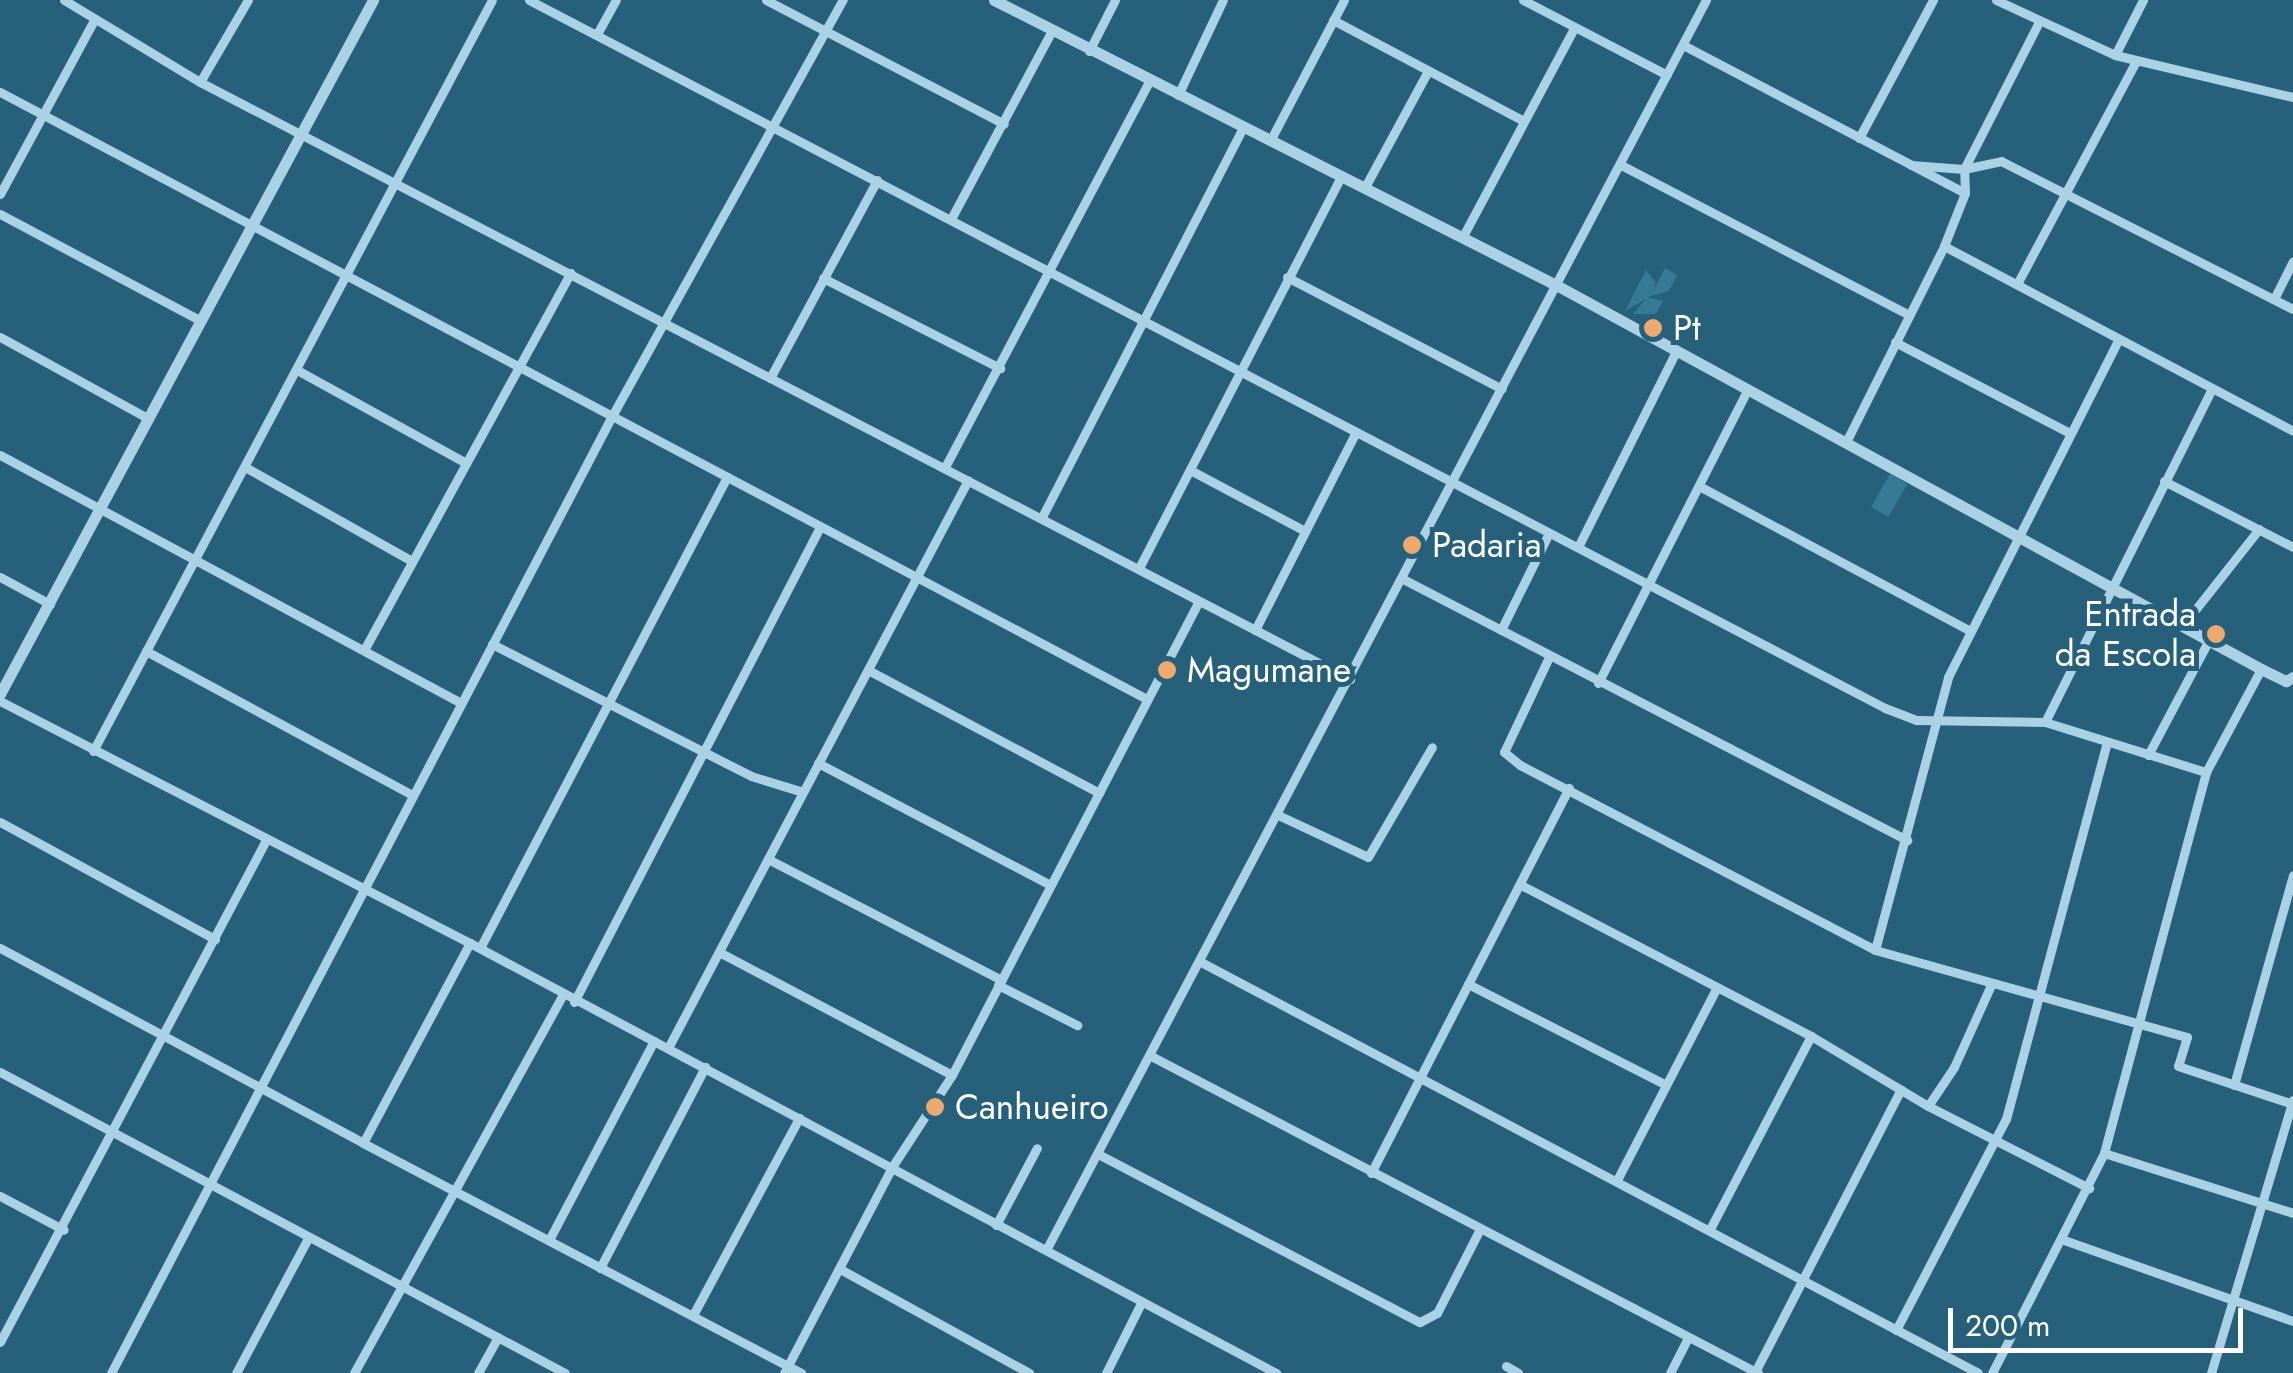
<!DOCTYPE html>
<style>
body{margin:0}
#map{position:relative;width:2293px;height:1373px;overflow:hidden;background:#26607b;font-family:Jost,sans-serif}
div>[style]{position:absolute}
.green>*{inset:0;background:#377a96;transform-origin:0 0}
.minor>*{height:9px;margin:-4.5px;padding:0 4.5px;transform-origin:4.5px;border-radius:4.5px;background:#aad2e4}
.tertiary>*{height:11px;margin:-5.5px;padding:0 5.5px;transform-origin:5.5px;border-radius:5.5px;background:#aad2e4}
.dots>*{width:28px;height:28px;translate:-50% -50%;box-sizing:border-box;border:5px solid #26607b;border-radius:50%}
span{translate:-50% -50%;white-space:nowrap;text-align:center;line-height:1.15;-webkit-text-stroke:10px #26607b;paint-order:stroke}
.poi-label{font-size:35px;color:#fff}
.left{translate:0 -50%;text-align:left}
.right{translate:-100% -50%;text-align:right}
.scale{position:absolute;left:1948px;top:1308px;width:295px;height:45px;box-sizing:border-box;border:5px solid #fff;border-top:0;padding-left:12px;font-size:30px;line-height:35px;white-space:nowrap;color:#fff;-webkit-text-stroke:8px #26607b;paint-order:stroke}
</style>
<div id="map">
<div class="green">
<div style="clip-path:polygon(1665px 268px,1677px 275px,1669px 291px,1647px 297px,1663px 301px,1656px 314px,1633px 314px,1646px 299px,1625px 311px,1646px 270px,1656px 283px,1653px 291px)"></div>
<div style="left:1890px;top:474px;width:20px;height:38px;rotate:30deg"></div>
</div>
<div class="minor">
<div style="left:64px;top:0;width:159px;rotate:31.1deg"></div>
<div style="left:200px;top:82px;width:1296px;rotate:27.44deg"></div>
<div style="left:529px;top:0;width:1530px;rotate:27.57deg"></div>
<div style="left:1885px;top:708px;width:34px;rotate:21deg"></div>
<div style="left:1917px;top:720px;width:128px;rotate:0.9deg"></div>
<div style="left:2045px;top:722px;width:169px;rotate:17.3deg"></div>
<div style="left:766px;top:0;width:268px;rotate:27.5deg"></div>
<div style="left:1523px;top:0;width:162px;rotate:27.5deg"></div>
<div style="left:1996px;top:0;width:131px;rotate:24.8deg"></div>
<div style="left:2115px;top:55px;width:183px;rotate:13.3deg"></div>
<div style="left:1333px;top:20px;width:216px;rotate:27.9deg"></div>
<div style="left:597px;top:34px;width:39px;rotate:-61deg"></div>
<div style="left:1683px;top:45px;width:318px;rotate:27.7deg"></div>
<div style="left:1089px;top:51px;width:57px;rotate:-63deg"></div>
<div style="left:2115px;top:55px;width:62px;rotate:-63deg"></div>
<div style="left:200px;top:82px;width:95px;rotate:-59.7deg"></div>
<div style="left:0;top:92px;width:1298px;rotate:27.89deg"></div>
<div style="left:1178px;top:95px;width:105px;rotate:-64.7deg"></div>
<div style="left:1859px;top:138px;width:157px;rotate:-61.8deg"></div>
<div style="left:1270px;top:141px;width:159px;rotate:-62.3deg"></div>
<div style="left:1621px;top:165px;width:325px;rotate:27.5deg"></div>
<div style="left:1911px;top:165px;width:53px;rotate:4.3deg"></div>
<div style="left:1964px;top:169px;width:38px;rotate:-12deg"></div>
<div style="left:2001px;top:161px;width:327px;rotate:26.9deg"></div>
<div style="left:1365px;top:187px;width:132px;rotate:-61.5deg"></div>
<div style="left:0;top:194px;width:196px;rotate:-61.6deg"></div>
<div style="left:0;top:214px;width:228px;rotate:28deg"></div>
<div style="left:952px;top:217px;width:210px;rotate:-61.8deg"></div>
<div style="left:1462px;top:238px;width:238px;rotate:-61.9deg"></div>
<div style="left:1944px;top:246px;width:395px;rotate:27.9deg"></div>
<div style="left:1287px;top:277px;width:242px;rotate:27.5deg"></div>
<div style="left:823px;top:278px;width:199px;rotate:27deg"></div>
<div style="left:2017px;top:284px;width:253px;rotate:-61.9deg"></div>
<div style="left:2274px;top:299px;width:42px;rotate:-63.4deg"></div>
<div style="left:0;top:337px;width:170px;rotate:28.8deg"></div>
<div style="left:1895px;top:342px;width:197px;rotate:27.5deg"></div>
<div style="left:297px;top:370px;width:193px;rotate:28.8deg"></div>
<div style="left:770px;top:378px;width:225px;rotate:-61.6deg"></div>
<div style="left:1846px;top:442px;width:219px;rotate:-63.4deg"></div>
<div style="left:1944px;top:246px;width:57px;rotate:-68.4deg"></div>
<div style="left:1965px;top:193px;width:24px;rotate:-92deg"></div>
<div style="left:1964px;top:169px;width:165px;rotate:-63deg"></div>
<div style="left:0;top:455px;width:523px;rotate:28.28deg"></div>
<div style="left:245px;top:467px;width:192px;rotate:29.4deg"></div>
<div style="left:945px;top:467px;width:438px;rotate:-62.1deg"></div>
<div style="left:1192px;top:471px;width:128px;rotate:28deg"></div>
<div style="left:2164px;top:481px;width:145px;rotate:27.1deg"></div>
<div style="left:1699px;top:486px;width:307px;rotate:28.1deg"></div>
<div style="left:1043px;top:515px;width:433px;rotate:-62.7deg"></div>
<div style="left:1578px;top:547px;width:219px;rotate:-63.4deg"></div>
<div style="left:1139px;top:568px;width:440px;rotate:-62.7deg"></div>
<div style="left:0;top:577px;width:57px;rotate:28.4deg"></div>
<div style="left:1403px;top:579px;width:568px;rotate:27.38deg"></div>
<div style="left:2184px;top:624px;width:121px;rotate:-51.7deg"></div>
<div style="left:1255px;top:630px;width:220px;rotate:-63deg"></div>
<div style="left:1501px;top:630px;width:108px;rotate:-63.7deg"></div>
<div style="left:492px;top:644px;width:291px;rotate:27deg"></div>
<div style="left:751px;top:776px;width:54px;rotate:17.1deg"></div>
<div style="left:364px;top:650px;width:430px;rotate:-61.3deg"></div>
<div style="left:146px;top:651px;width:302px;rotate:28.4deg"></div>
<div style="left:1549px;top:657px;width:105px;rotate:115.3deg"></div>
<div style="left:1504px;top:752px;width:21px;rotate:39deg"></div>
<div style="left:1520px;top:765px;width:400px;rotate:27.5deg"></div>
<div style="left:1875px;top:950px;width:324px;rotate:15.6deg"></div>
<div style="left:2187px;top:1037px;width:30px;rotate:107deg"></div>
<div style="left:2178px;top:1066px;width:121px;rotate:18.3deg"></div>
<div style="left:868px;top:670px;width:262px;rotate:28deg"></div>
<div style="left:1598px;top:683px;width:330px;rotate:-63deg"></div>
<div style="left:0;top:701px;width:529px;rotate:27.24deg"></div>
<div style="left:470px;top:943px;width:914px;rotate:28.08deg"></div>
<div style="left:2045px;top:722px;width:373px;rotate:-63.4deg"></div>
<div style="left:93px;top:751px;width:850px;rotate:-62.02deg"></div>
<div style="left:2148px;top:755px;width:132px;rotate:-62.1deg"></div>
<div style="left:818px;top:763px;width:262px;rotate:27.7deg"></div>
<div style="left:1278px;top:815px;width:99px;rotate:25deg"></div>
<div style="left:1368px;top:857px;width:127px;rotate:-59.8deg"></div>
<div style="left:0;top:822px;width:245px;rotate:28.6deg"></div>
<div style="left:768px;top:859px;width:263px;rotate:27.4deg"></div>
<div style="left:1521px;top:885px;width:327px;rotate:27.5deg"></div>
<div style="left:1811px;top:1036px;width:136px;rotate:30.9deg"></div>
<div style="left:1928px;top:1106px;width:47px;rotate:-56.3deg"></div>
<div style="left:1954px;top:1067px;width:92px;rotate:-65.7deg"></div>
<div style="left:0;top:948px;width:412px;rotate:28.2deg"></div>
<div style="left:363px;top:1143px;width:227px;rotate:-61.9deg"></div>
<div style="left:480px;top:948px;width:532px;rotate:-62.33deg"></div>
<div style="left:1875px;top:950px;width:283px;rotate:-75deg"></div>
<div style="left:1948px;top:677px;width:379px;rotate:-63.2deg"></div>
<div style="left:719px;top:952px;width:263px;rotate:27.8deg"></div>
<div style="left:1199px;top:961px;width:881px;rotate:27.87deg"></div>
<div style="left:1468px;top:984px;width:222px;rotate:27deg"></div>
<div style="left:998px;top:985px;width:89px;rotate:26.9deg"></div>
<div style="left:574px;top:1002px;width:535px;rotate:-62.62deg"></div>
<div style="left:668px;top:1048px;width:642px;rotate:-62.16deg"></div>
<div style="left:1151px;top:1056px;width:685px;rotate:27.58deg"></div>
<div style="left:0;top:1072px;width:640px;rotate:28.05deg"></div>
<div style="left:2234px;top:1085px;width:218px;rotate:-74.3deg"></div>
<div style="left:1928px;top:1106px;width:181px;rotate:27deg"></div>
<div style="left:363px;top:1143px;width:495px;rotate:27.7deg"></div>
<div style="left:2104px;top:1153px;width:198px;rotate:17.6deg"></div>
<div style="left:1098px;top:1154px;width:363px;rotate:27.6deg"></div>
<div style="left:1420px;top:1322px;width:19px;rotate:-28deg"></div>
<div style="left:1437px;top:1313px;width:94px;rotate:-62.9deg"></div>
<div style="left:1371px;top:1173px;width:433px;rotate:-62.8deg"></div>
<div style="left:1617px;top:1180px;width:215px;rotate:-62.6deg"></div>
<div style="left:0;top:1196px;width:72px;rotate:28deg"></div>
<div style="left:996px;top:1225px;width:87px;rotate:-62deg"></div>
<div style="left:1710px;top:1229px;width:218px;rotate:-62.4deg"></div>
<div style="left:549px;top:1240px;width:225px;rotate:-62.2deg"></div>
<div style="left:2064px;top:1240px;width:243px;rotate:19.5deg"></div>
<div style="left:1046px;top:1250px;width:1414px;rotate:-62.17deg"></div>
<div style="left:600px;top:1268px;width:227px;rotate:-62.4deg"></div>
<div style="left:840px;top:1269px;width:216px;rotate:28.8deg"></div>
<div style="left:693px;top:1315px;width:224px;rotate:-61.7deg"></div>
<div style="left:1896px;top:1330px;width:238px;rotate:-62.5deg"></div>
<div style="left:2006px;top:1119px;width:389px;rotate:-75deg"></div>
<div style="left:0;top:1342px;width:568px;rotate:-62.08deg"></div>
<div style="left:1506px;top:1366px;width:14px;rotate:30deg"></div>
<div style="left:1755px;top:1372px;width:318px;rotate:-62.7deg"></div>
<div style="left:111px;top:1373px;width:1080px;rotate:-62.37deg"></div>
<div style="left:612px;top:416px;width:476px;rotate:-61deg"></div>
<div style="left:236px;top:1373px;width:153px;rotate:-61.9deg"></div>
<div style="left:354px;top:1373px;width:431px;rotate:-61.1deg"></div>
<div style="left:478px;top:1373px;width:41px;rotate:-60.9deg"></div>
<div style="left:784px;top:1373px;width:233px;rotate:-62.3deg"></div>
<div style="left:892px;top:1167px;width:110px;rotate:-56.9deg"></div>
<div style="left:952px;top:1075px;width:534px;rotate:-62.48deg"></div>
<div style="left:1106px;top:1373px;width:80px;rotate:-63.4deg"></div>
<div style="left:1670px;top:1373px;width:37px;rotate:-63deg"></div>
<div style="left:1992px;top:1373px;width:247px;rotate:-63deg"></div>
<div style="left:2104px;top:1153px;width:394px;rotate:-75deg"></div>
<div style="left:2206px;top:772px;width:117px;rotate:-61.9deg"></div>
<div style="left:2211px;top:1373px;width:285px;rotate:-73.3deg"></div>
</div>
<div class="tertiary">
<div style="left:994px;top:0;width:632px;rotate:26.89deg"></div>
<div style="left:1558px;top:286px;width:801px;rotate:28.58deg"></div>
<div style="left:2261px;top:669px;width:28px;rotate:26deg"></div>
<div style="left:2286px;top:681px;width:8px;rotate:-30deg"></div>
<div style="left:0;top:694px;width:788px;rotate:-61.74deg"></div>
</div>
<div class="dots">
<div style="left:1653px;top:328px;background:#ecaa70"></div>
<div style="left:1412px;top:545px;background:#ecaa70"></div>
<div style="left:2216px;top:634px;background:#ecaa70"></div>
<div style="left:1167px;top:670px;background:#ecaa70"></div>
<div style="left:935px;top:1107px;background:#ecaa70"></div>
</div>
<div class="poi-label">
<span class="left" style="left:1673px;top:328px">Pt</span>
<span class="left" style="left:1432px;top:545px">Padaria</span>
<span class="right" style="left:2196px;top:634px">Entrada<br>da Escola</span>
<span class="left" style="left:1187px;top:670px">Magumane</span>
<span class="left" style="left:955px;top:1107px">Canhueiro</span>
</div>
<div class="scale">200 m</div>
</div>
